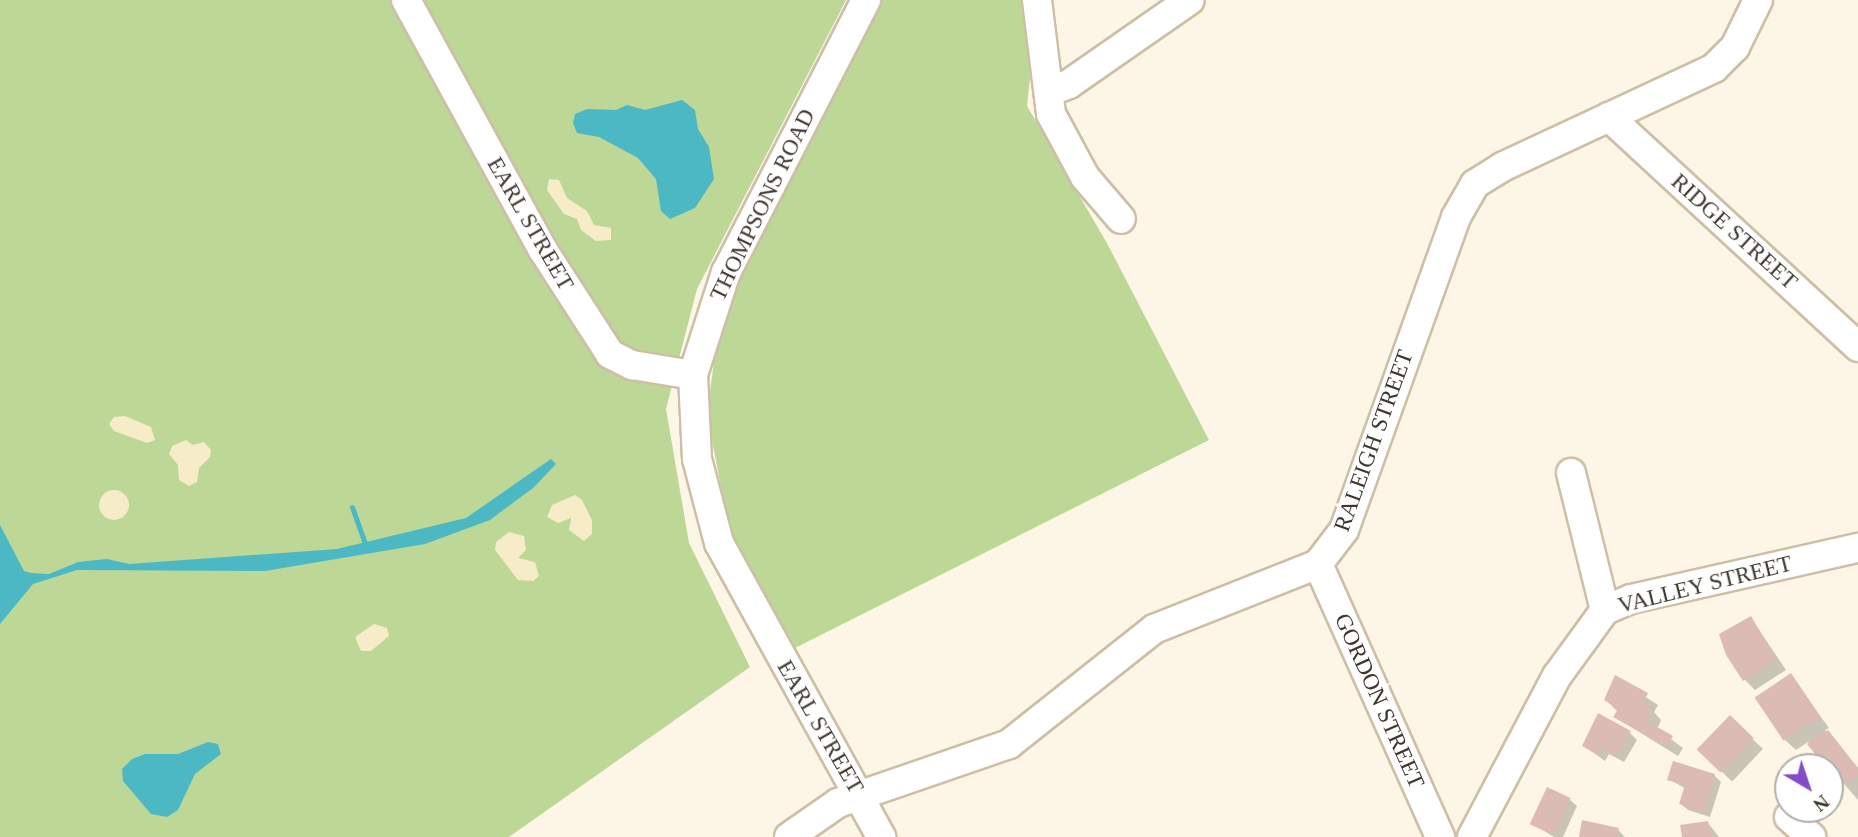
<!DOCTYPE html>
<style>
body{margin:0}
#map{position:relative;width:1858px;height:837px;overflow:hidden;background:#fdf5e5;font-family:Georgia,serif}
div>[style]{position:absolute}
.green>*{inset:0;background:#bdd797}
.sand>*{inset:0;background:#f6ecc7}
.round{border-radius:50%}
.water>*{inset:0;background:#4cb8c4}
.shadow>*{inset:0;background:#0003;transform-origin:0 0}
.stream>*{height:5px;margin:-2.5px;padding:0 2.5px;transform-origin:2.5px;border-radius:2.5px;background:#4cb8c4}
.building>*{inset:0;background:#dbbbb4;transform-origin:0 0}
.roads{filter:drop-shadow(2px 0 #cdbfa6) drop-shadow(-2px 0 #cdbfa6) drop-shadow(0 2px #cdbfa6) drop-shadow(0 -2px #cdbfa6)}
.minor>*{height:28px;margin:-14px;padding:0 14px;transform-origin:14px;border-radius:14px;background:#fff}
span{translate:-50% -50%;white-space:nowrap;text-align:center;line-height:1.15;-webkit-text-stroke:7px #fff;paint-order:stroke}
.street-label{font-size:23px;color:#3d382d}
.north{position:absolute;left:1774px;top:753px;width:70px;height:70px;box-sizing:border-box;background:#fff;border:2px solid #b1afab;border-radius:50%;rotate:141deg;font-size:19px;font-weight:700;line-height:28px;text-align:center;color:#3d382d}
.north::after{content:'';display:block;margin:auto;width:24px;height:32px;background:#834ec5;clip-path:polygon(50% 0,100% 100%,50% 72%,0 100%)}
</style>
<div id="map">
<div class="green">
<div style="clip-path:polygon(0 0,846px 0,697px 289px,666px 409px,689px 543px,750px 667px,509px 837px,0 837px)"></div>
<div style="clip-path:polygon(880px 0,1024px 0,1030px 78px,1027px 106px,1108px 245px,1209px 440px,791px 650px,730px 534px,707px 414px,715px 354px,741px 270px)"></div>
</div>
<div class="sand">
<div style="clip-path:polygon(549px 179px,559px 180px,567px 198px,587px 211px,594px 225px,611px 228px,611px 240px,596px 241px,581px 230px,577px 219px,564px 214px,547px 190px)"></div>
<div style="clip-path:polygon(114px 417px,125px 416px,151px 427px,155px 440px,147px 443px,114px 431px,109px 424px)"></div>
<div style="clip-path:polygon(186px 440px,193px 445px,204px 442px,211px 450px,210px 457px,199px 468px,197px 482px,189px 486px,179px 480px,178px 465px,169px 454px,172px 446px)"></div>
<div class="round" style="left:99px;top:490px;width:30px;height:30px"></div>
<div style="clip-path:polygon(575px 495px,582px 500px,592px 520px,592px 534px,584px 541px,569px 530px,571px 518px,558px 523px,547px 517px,552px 505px)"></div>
<div style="clip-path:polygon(509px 532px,524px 536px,526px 550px,518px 558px,535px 562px,539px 576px,533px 581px,518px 580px,495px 550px,496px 542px)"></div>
<div style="clip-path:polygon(374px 624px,387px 628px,389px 636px,371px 651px,361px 651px,355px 637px)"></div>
</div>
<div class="water">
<div style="clip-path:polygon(682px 100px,695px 110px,698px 129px,709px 147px,714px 179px,695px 208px,670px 219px,661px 211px,656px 179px,638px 158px,599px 137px,577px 133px,573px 123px,575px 114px,587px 109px,616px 110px,627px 105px,645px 110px)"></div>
<div style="clip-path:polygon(551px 459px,556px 464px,533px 488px,490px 520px,425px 544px,265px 571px,77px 570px,33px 584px,0 624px,0 525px,24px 571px,31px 573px,49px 574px,78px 562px,107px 559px,129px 564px,337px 549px,466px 518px)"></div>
<div style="clip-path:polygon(208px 742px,218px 744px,221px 754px,195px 774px,178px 810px,167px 817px,151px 814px,123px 781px,122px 769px,132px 759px,145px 754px,178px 754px)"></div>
</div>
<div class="shadow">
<div style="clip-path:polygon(1751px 618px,1786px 670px,1755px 690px,1745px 680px,1721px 634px)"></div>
<div style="clip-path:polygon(1790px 675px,1829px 728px,1825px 730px,1858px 769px,1858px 800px,1808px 742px,1796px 750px,1785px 740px)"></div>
<div style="clip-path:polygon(1616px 678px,1658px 705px,1654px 712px,1661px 720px,1657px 729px,1683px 748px,1678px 756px,1615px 717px,1618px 712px,1606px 700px)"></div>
<div style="left:1730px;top:718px;width:45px;height:45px;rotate:43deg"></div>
<div style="clip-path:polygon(1629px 732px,1637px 740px,1624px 762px,1609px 754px,1605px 761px,1584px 746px)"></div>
<div style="clip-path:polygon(1714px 775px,1721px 782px,1710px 817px,1688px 810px,1681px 804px,1686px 789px,1669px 779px)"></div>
<div style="clip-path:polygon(1570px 800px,1577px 806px,1563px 837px,1554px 837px,1532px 823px)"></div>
<div style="clip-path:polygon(1708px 823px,1719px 837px,1684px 837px)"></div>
<div style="clip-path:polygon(1618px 830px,1625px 837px,1580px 837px)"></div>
</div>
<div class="stream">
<div style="left:352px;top:507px;width:41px;rotate:70.3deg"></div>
</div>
<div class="building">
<div style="clip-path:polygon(1751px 616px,1776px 659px,1743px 681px,1726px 655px,1719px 634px)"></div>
<div style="left:1791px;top:673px;width:52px;height:44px;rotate:56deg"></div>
<div style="clip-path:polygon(1615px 675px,1648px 693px,1643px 703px,1652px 708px,1645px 720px,1673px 736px,1667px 747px,1613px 717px,1618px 709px,1604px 700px)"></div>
<div style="clip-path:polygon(1598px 713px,1631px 731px,1616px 757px,1602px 748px,1598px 755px,1582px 746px)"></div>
<div style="left:1730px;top:715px;width:33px;height:48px;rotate:44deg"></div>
<div style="clip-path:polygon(1828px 730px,1858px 768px,1858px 775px,1841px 786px,1807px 744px)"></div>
<div style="clip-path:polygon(1673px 761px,1715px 774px,1704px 812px,1679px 804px,1685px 785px,1667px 780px)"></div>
<div style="left:1547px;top:787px;width:26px;height:41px;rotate:25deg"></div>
<div style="clip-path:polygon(1582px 820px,1619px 828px,1617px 837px,1579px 837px)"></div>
<div style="clip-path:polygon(1708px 821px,1711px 837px,1682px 837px,1680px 825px)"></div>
</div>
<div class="roads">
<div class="minor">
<div style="left:406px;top:0;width:285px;rotate:61.3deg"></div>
<div style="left:543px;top:250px;width:124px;rotate:57.2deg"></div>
<div style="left:610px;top:354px;width:25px;rotate:27deg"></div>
<div style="left:632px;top:365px;width:62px;rotate:9.3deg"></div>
<div style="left:866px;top:0;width:306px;rotate:117.2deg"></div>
<div style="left:726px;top:272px;width:108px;rotate:107.8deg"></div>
<div style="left:693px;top:375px;width:84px;rotate:87.3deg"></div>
<div style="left:697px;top:459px;width:87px;rotate:75.3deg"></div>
<div style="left:719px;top:543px;width:336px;rotate:61.1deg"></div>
<div style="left:1037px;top:0;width:115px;rotate:83deg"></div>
<div style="left:1051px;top:114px;width:72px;rotate:61.6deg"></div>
<div style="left:1085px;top:177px;width:55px;rotate:49.4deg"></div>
<div style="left:1051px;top:91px;width:19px;rotate:-21deg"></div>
<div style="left:1069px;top:84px;width:147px;rotate:-34.8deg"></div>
<div style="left:1609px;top:117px;width:339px;rotate:42.7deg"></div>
<div style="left:1571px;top:473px;width:141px;rotate:76.1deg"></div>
<div style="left:1318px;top:564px;width:299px;rotate:65.9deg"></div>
<div style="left:1789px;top:817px;width:30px;rotate:42deg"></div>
<div style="left:789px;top:837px;width:60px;rotate:-34.8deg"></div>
<div style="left:838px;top:803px;width:181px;rotate:-19deg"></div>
<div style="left:1009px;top:744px;width:185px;rotate:-38.4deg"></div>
<div style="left:1154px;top:629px;width:176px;rotate:-21.6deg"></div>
<div style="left:1318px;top:564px;width:43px;rotate:-52.6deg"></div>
<div style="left:1344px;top:530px;width:332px;rotate:-70.3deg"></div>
<div style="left:1456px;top:217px;width:38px;rotate:-60deg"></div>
<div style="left:1475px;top:184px;width:32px;rotate:-32deg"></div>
<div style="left:1502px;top:167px;width:234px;rotate:-25deg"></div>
<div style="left:1714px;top:68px;width:30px;rotate:-45deg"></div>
<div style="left:1735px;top:47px;width:52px;rotate:-63.9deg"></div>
<div style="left:1472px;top:837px;width:182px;rotate:-62.2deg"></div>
<div style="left:1557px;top:676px;width:82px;rotate:-54deg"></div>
<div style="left:1605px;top:610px;width:28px;rotate:-23deg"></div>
<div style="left:1631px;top:599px;width:233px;rotate:-12.7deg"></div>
</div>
</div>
<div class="street-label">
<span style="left:763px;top:205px;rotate:-64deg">THOMPSONS ROAD</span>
<span style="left:530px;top:224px;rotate:60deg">EARL STREET</span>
<span style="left:1734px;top:232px;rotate:42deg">RIDGE STREET</span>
<span style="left:1374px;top:441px;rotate:-70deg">RALEIGH STREET</span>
<span style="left:1705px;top:585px;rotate:-14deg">VALLEY STREET</span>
<span style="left:1379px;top:701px;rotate:66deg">GORDON STREET</span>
<span style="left:820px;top:727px;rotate:60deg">EARL STREET</span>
</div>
<div class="north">N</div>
</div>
